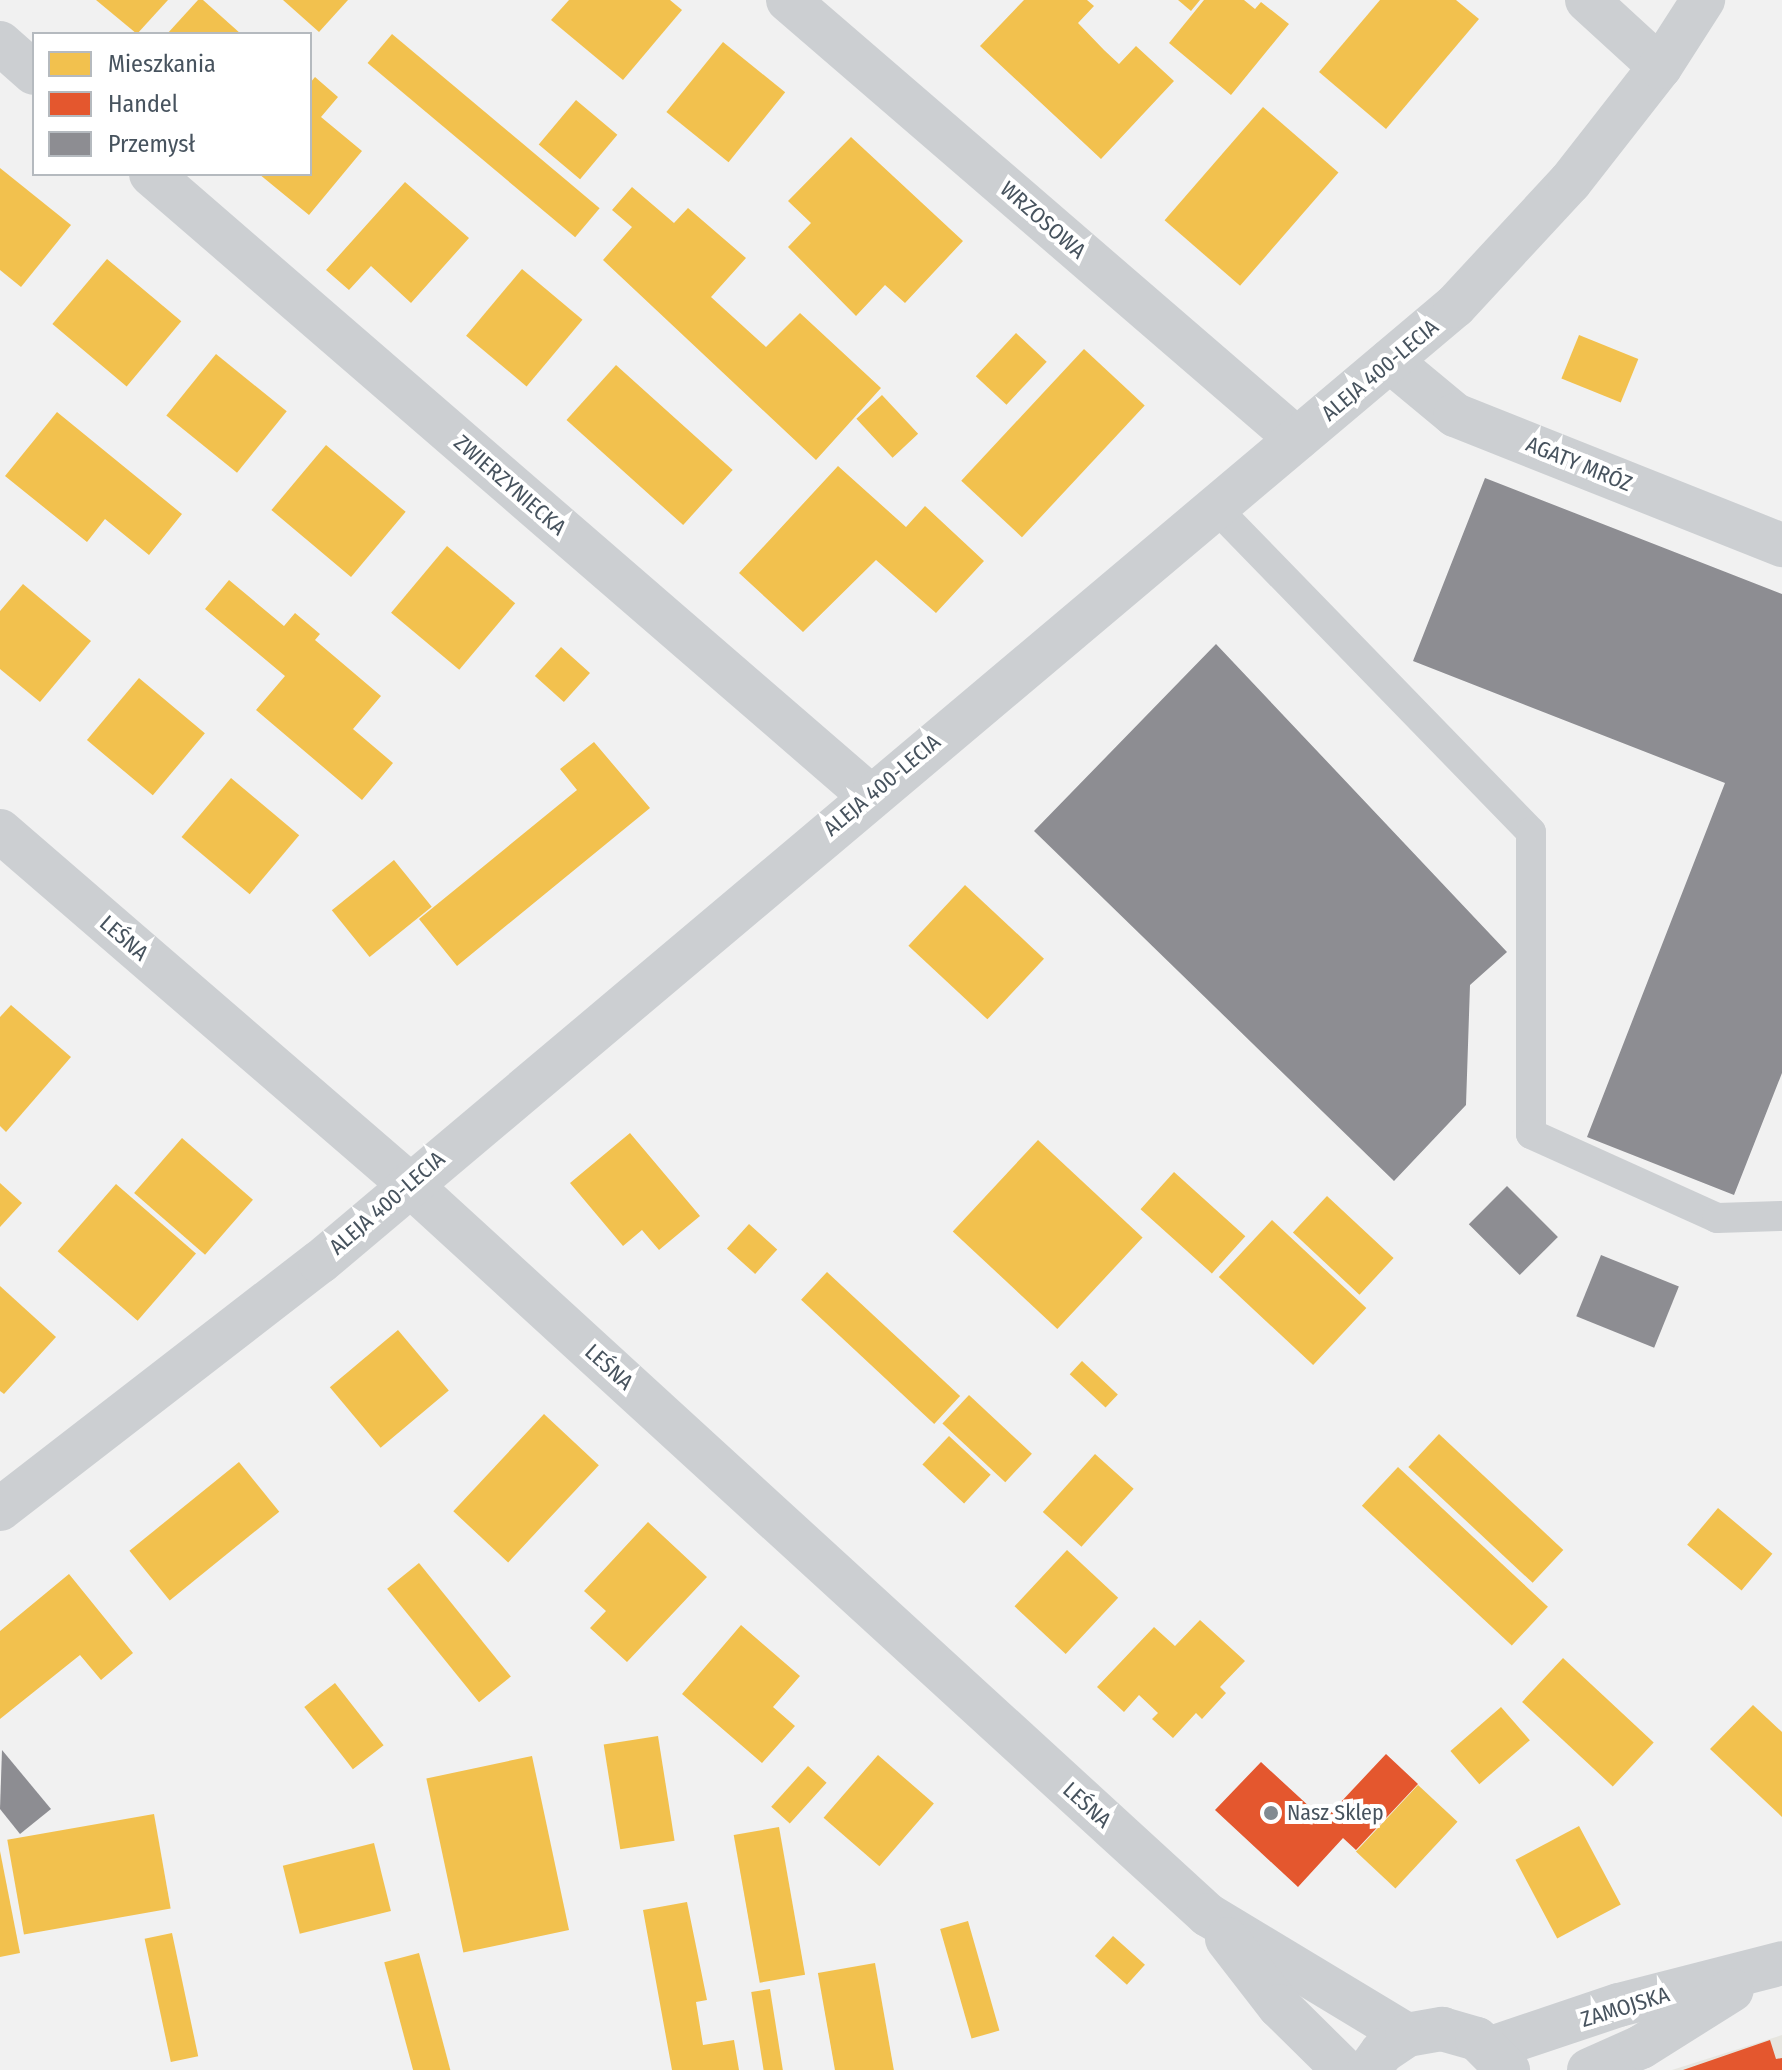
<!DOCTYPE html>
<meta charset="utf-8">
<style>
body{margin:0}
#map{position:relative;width:1782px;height:2070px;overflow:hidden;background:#f1f1f1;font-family:"Fira Sans Condensed",sans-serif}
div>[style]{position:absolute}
.commercial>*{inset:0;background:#e6e5df}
.homes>*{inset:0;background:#f2c14e;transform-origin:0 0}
.shops>*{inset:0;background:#e4572e}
.industry>*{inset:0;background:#8d8d92;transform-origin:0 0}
.service>*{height:30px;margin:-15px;padding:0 15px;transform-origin:15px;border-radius:15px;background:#cccfd2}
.minor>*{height:44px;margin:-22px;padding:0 22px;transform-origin:22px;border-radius:22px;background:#cccfd2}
.tertiary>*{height:44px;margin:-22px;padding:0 22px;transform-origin:22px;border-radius:22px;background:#cccfd2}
.dots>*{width:22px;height:22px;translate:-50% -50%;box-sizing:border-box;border:4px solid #fff;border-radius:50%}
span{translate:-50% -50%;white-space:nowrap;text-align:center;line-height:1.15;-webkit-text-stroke:8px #fff;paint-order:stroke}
.street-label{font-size:22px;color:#47535e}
.poi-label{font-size:22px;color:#47535e}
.left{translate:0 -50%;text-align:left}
.legend{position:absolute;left:32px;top:32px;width:280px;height:144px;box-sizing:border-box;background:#fff;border:2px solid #b5babf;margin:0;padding:10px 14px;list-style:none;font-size:24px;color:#47535e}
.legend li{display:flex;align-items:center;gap:16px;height:40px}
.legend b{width:40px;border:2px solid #b5babf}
</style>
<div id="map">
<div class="commercial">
<div style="clip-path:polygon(1782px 2035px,1782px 2070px,1672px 2070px)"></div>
</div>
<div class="homes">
<div style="clip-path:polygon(96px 0,168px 0,137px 34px)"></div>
<div style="clip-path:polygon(198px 0,203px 0,241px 34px,167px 34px)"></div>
<div style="clip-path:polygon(283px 0,348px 0,319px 32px)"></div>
<div style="clip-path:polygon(569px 0,670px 0,682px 10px,623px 80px,551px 20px)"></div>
<div style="clip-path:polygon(1024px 0,1087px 0,1094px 6px,1078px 23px,1104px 50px,1119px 64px,1136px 46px,1174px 81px,1101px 159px,980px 46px)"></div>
<div style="clip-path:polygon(1178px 0,1200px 0,1191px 11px)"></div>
<div style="clip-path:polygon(1204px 0,1244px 0,1255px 9px,1261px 2px,1289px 24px,1231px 95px,1169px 43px)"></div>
<div style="clip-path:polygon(1380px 0,1456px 0,1479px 19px,1386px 129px,1319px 72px)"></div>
<div style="left:392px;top:34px;width:271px;height:38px;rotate:40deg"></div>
<div style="left:723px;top:42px;width:80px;height:90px;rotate:39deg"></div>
<div style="clip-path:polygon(315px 77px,338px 97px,321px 117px,362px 151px,309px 215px,259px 174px,310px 174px,310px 83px)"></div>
<div style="left:576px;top:100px;width:54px;height:58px;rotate:40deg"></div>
<div style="left:1263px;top:107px;width:100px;height:150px;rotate:41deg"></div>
<div style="clip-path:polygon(851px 137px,963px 241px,905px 303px,885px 285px,856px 316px,788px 247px,811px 223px,788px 201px)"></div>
<div style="clip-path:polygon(0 168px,71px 225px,21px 287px,0 270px)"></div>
<div style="clip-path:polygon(405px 182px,469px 238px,411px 303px,371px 266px,349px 290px,326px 270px)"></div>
<div style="clip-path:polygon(632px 187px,674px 223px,688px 208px,746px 258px,711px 297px,766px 347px,800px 313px,881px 388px,816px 460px,603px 260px,632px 227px,612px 210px)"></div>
<div style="left:107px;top:259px;width:97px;height:85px;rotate:40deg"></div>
<div style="left:522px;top:269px;width:79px;height:87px;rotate:40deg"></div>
<div style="left:1016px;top:333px;width:42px;height:59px;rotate:43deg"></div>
<div style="left:1579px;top:335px;width:64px;height:47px;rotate:22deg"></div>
<div style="left:1084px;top:349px;width:83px;height:180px;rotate:43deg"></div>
<div style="left:216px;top:354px;width:91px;height:79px;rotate:39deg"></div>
<div style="left:616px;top:365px;width:157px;height:74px;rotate:42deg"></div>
<div style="left:882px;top:395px;width:53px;height:35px;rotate:47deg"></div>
<div style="clip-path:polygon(57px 412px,182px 514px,149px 555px,105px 519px,87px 542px,5px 476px)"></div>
<div style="left:326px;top:445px;width:104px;height:85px;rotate:40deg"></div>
<div style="clip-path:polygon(838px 466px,906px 527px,925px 506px,984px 561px,936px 613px,876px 560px,803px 632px,739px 573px)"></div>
<div style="left:447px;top:546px;width:89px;height:87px;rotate:40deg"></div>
<div style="clip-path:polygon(229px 580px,284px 626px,295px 613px,320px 634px,315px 640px,381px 696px,353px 729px,393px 763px,362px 800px,256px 710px,285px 676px,205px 609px)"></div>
<div style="clip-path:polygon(23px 584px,91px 641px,40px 702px,0 669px,0 611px)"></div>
<div style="left:561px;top:647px;width:39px;height:39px;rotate:42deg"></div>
<div style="left:139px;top:678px;width:86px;height:81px;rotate:40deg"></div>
<div style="clip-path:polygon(594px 742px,650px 808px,457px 966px,419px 919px,577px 790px,560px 769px)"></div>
<div style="left:231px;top:778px;width:89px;height:77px;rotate:40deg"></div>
<div style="left:394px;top:860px;width:60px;height:80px;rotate:51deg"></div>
<div style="left:965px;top:885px;width:108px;height:83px;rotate:43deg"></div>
<div style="clip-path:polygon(11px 1005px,71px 1057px,6px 1132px,0 1126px,0 1017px)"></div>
<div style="clip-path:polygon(630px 1133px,700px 1216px,659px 1250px,642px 1230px,623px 1246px,570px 1183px)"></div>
<div style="left:182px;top:1138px;width:94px;height:73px;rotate:41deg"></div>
<div style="left:1038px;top:1140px;width:143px;height:125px;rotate:43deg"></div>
<div style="left:1174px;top:1172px;width:96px;height:50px;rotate:42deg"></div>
<div style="clip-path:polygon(0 1183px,22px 1203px,0 1227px)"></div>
<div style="left:116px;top:1184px;width:106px;height:89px;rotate:41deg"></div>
<div style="left:1327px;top:1196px;width:91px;height:50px;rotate:43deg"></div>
<div style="left:1272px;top:1220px;width:129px;height:78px;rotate:43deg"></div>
<div style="left:749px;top:1224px;width:38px;height:33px;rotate:42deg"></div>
<div style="left:827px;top:1272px;width:182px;height:38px;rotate:43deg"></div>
<div style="clip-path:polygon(0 1286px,56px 1337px,4px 1394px,0 1391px)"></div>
<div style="left:398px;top:1330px;width:79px;height:89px;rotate:50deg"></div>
<div style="left:1082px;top:1361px;width:49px;height:18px;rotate:43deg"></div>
<div style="left:969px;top:1395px;width:86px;height:39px;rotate:43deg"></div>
<div style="left:544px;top:1414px;width:75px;height:133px;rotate:43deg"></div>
<div style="left:1439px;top:1434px;width:170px;height:45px;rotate:43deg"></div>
<div style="left:949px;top:1436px;width:57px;height:39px;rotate:43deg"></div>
<div style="left:1095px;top:1454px;width:52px;height:78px;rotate:42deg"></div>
<div style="left:239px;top:1462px;width:64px;height:141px;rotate:51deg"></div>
<div style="left:1398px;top:1467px;width:205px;height:53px;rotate:43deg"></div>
<div style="left:1718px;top:1508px;width:71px;height:48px;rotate:40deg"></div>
<div style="clip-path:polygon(648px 1522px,707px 1577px,627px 1662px,590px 1628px,606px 1611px,584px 1591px)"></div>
<div style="left:1067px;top:1550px;width:70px;height:77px;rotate:43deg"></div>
<div style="left:419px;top:1563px;width:146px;height:41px;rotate:51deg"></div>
<div style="clip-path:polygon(69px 1574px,133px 1653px,101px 1680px,80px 1655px,0 1719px,0 1631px)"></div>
<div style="clip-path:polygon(1200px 1620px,1245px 1661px,1220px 1687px,1226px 1693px,1202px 1719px,1196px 1713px,1173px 1738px,1152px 1719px,1158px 1713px,1139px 1695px,1124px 1712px,1097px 1687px,1154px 1627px,1175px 1646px)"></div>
<div style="clip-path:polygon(741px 1625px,800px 1676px,773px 1707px,795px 1726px,762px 1763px,682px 1694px)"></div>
<div style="left:1563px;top:1658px;width:124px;height:60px;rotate:43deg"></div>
<div style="left:335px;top:1683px;width:79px;height:39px;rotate:52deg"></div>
<div style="clip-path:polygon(1753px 1705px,1782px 1732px,1782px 1817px,1710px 1749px)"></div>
<div style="left:1501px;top:1707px;width:44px;height:67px;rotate:49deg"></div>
<div style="left:658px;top:1736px;width:106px;height:55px;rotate:81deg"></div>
<div style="left:878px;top:1755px;width:74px;height:83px;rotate:41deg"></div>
<div style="left:532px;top:1756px;width:178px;height:108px;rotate:78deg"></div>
<div style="left:808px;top:1766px;width:25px;height:55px;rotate:42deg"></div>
<div style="left:1418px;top:1785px;width:54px;height:91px;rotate:43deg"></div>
<div style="left:154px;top:1814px;width:96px;height:149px;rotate:80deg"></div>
<div style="left:1579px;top:1826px;width:89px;height:72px;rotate:62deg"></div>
<div style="left:779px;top:1827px;width:150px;height:46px;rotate:80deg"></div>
<div style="left:374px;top:1843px;width:70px;height:94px;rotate:76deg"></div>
<div style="clip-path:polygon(0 1851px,20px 1953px,0 1957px)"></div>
<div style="clip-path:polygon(687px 1902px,707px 2000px,696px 2002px,703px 2045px,734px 2040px,739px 2070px,672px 2070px,643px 1910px)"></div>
<div style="left:968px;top:1921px;width:114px;height:29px;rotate:74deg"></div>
<div style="left:172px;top:1933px;width:126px;height:28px;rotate:78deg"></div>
<div style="left:1113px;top:1936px;width:43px;height:27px;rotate:42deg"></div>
<div style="left:419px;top:1953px;width:121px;height:36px;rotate:75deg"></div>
<div style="left:875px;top:1963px;width:109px;height:58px;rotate:80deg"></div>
<div style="left:770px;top:1989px;width:82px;height:19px;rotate:81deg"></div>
</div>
<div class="shops">
<div style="clip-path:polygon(1386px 1754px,1418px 1784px,1356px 1850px,1343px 1838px,1298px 1887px,1215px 1810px,1261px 1762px,1324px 1820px)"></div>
<div style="clip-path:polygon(1770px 2040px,1776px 2059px,1782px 2058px,1782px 2070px,1683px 2070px)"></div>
</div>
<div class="industry">
<div style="clip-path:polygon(1485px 478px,1782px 594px,1782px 1073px,1734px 1195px,1587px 1137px,1725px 783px,1413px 661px)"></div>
<div style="clip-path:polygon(1216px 644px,1507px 952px,1470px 985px,1466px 1105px,1394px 1181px,1034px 831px)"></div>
<div style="left:1507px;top:1186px;width:72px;height:54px;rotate:45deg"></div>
<div style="left:1601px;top:1255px;width:84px;height:66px;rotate:22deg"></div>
<div style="clip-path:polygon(2px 1750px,51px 1809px,20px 1834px,0 1809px)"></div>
</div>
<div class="service">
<div style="left:1215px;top:507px;width:453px;rotate:45.8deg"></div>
<div style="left:1531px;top:832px;width:302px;rotate:90deg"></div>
<div style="left:1531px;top:1134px;width:204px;rotate:24.3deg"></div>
<div style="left:1717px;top:1218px;width:65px;rotate:-1.8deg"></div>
</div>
<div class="minor">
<div style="left:788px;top:0;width:672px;rotate:40.78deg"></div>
<div style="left:1587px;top:0;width:99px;rotate:42.5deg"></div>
<div style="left:0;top:43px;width:45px;rotate:41.4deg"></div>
<div style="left:151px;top:174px;width:949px;rotate:40.86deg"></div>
<div style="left:1390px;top:361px;width:85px;rotate:39.7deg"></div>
<div style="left:1455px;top:415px;width:352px;rotate:21.7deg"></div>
<div style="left:0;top:831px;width:540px;rotate:40.8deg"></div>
<div style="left:409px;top:1184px;width:1083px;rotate:42.46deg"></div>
<div style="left:1208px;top:1915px;width:232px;rotate:31.1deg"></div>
<div style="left:0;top:1509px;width:404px;rotate:-37.7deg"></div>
<div style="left:320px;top:1262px;width:1484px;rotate:-40.11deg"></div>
<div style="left:1455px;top:306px;width:169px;rotate:-47.2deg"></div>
<div style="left:1570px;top:182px;width:146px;rotate:-52deg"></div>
<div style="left:1660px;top:67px;width:80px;rotate:-57.3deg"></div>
<div style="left:1227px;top:1939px;width:85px;rotate:52.2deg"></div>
<div style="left:1279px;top:2006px;width:91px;rotate:44.6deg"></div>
</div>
<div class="tertiary">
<div style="left:1491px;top:2048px;width:135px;rotate:-18.6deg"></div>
<div style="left:1619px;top:2005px;width:168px;rotate:-14.4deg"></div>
<div style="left:1369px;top:2070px;width:22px;rotate:-54deg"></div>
<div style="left:1382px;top:2052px;width:30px;rotate:-34deg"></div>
<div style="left:1407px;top:2035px;width:36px;rotate:-10deg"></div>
<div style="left:1442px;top:2029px;width:36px;rotate:16deg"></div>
<div style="left:1477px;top:2039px;width:44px;rotate:45deg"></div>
<div style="left:1589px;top:2070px;width:57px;rotate:-23.9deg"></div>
<div style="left:1641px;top:2047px;width:107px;rotate:-32.1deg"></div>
</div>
<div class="dots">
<div style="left:1271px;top:1813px;background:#828a91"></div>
</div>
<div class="street-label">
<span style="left:1043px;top:220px;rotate:41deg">WRZOSOWA</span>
<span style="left:1380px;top:370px;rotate:-40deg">ALEJA 400-LECIA</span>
<span style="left:1579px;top:464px;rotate:22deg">AGATY MRÓZ</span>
<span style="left:510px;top:485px;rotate:41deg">ZWIERZYNIECKA</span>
<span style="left:882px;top:785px;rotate:-40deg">ALEJA 400-LECIA</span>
<span style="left:124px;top:938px;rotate:41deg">LEŚNA</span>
<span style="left:387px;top:1203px;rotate:-41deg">ALEJA 400-LECIA</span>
<span style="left:609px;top:1367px;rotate:42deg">LEŚNA</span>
<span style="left:1087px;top:1805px;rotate:42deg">LEŚNA</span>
<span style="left:1625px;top:2007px;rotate:-17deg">ZAMOJSKA</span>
</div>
<div class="poi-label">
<span class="left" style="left:1287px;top:1813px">Nasz Sklep</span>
</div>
<ul class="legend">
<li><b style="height:22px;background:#f2c14e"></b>Mieszkania</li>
<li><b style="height:22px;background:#e4572e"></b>Handel</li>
<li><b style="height:22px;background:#8d8d92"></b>Przemysł</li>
</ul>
</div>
